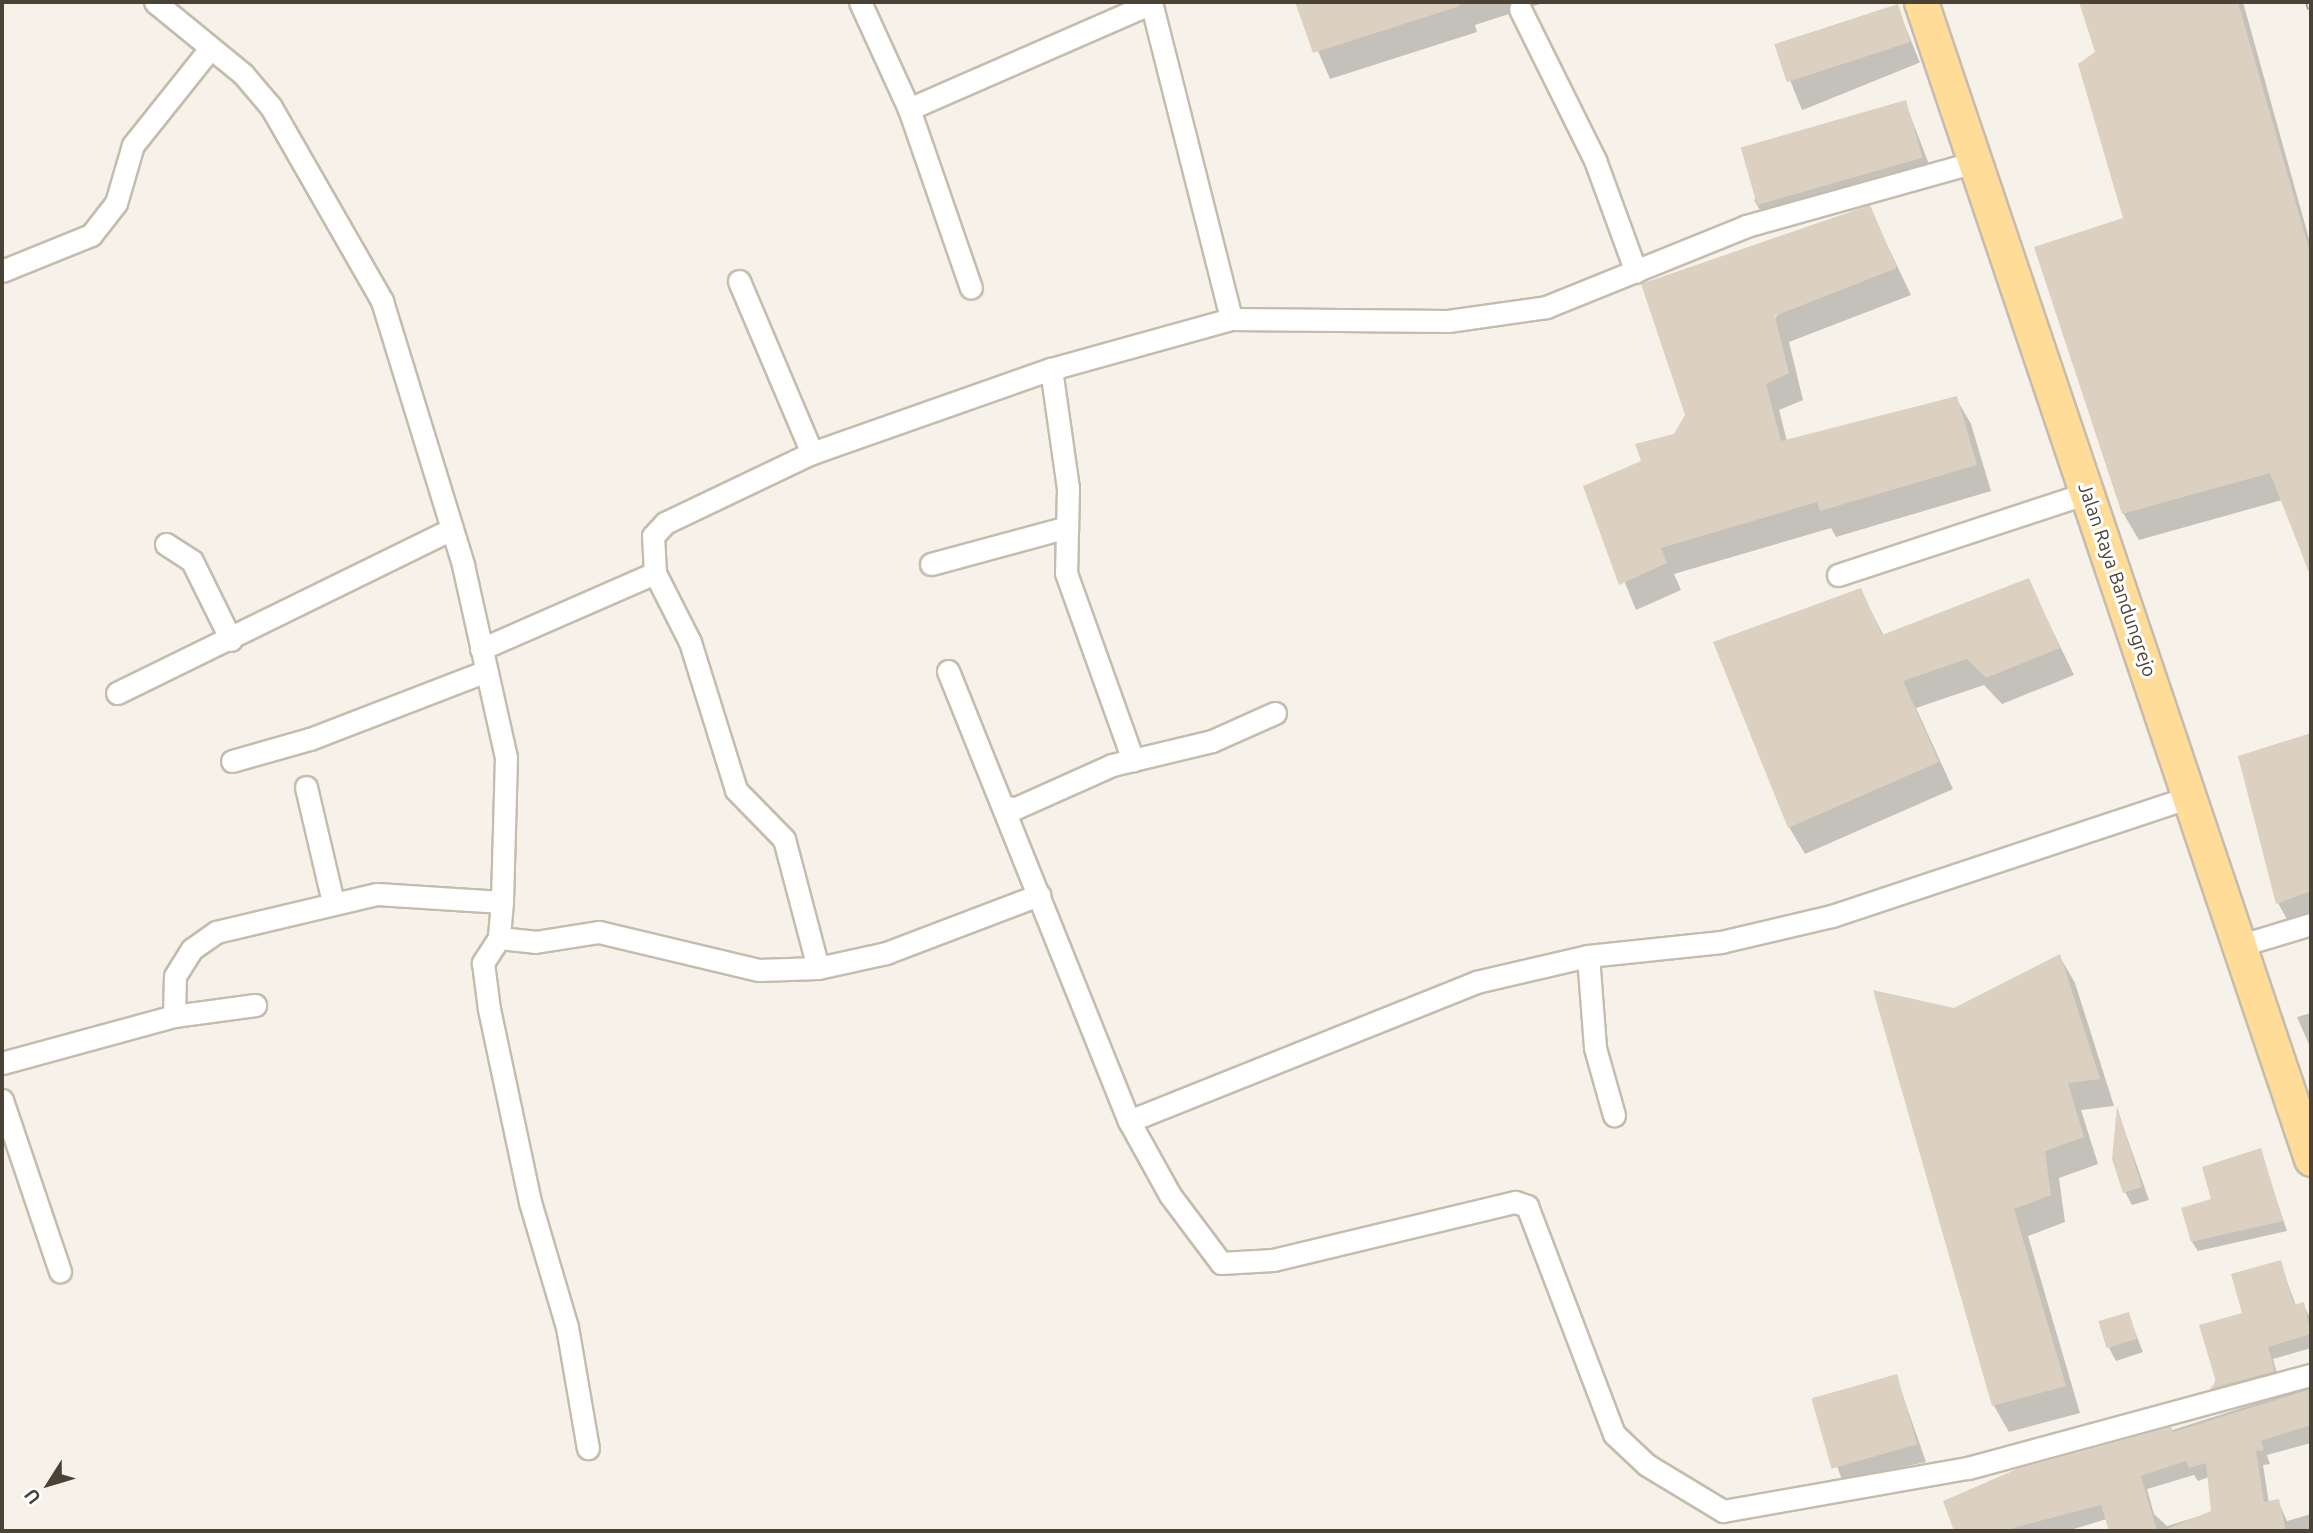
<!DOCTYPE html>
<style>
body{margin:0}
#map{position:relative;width:2313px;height:1533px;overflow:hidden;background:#f6f2e9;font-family:Ubuntu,sans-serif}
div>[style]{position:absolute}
.shadow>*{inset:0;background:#0003;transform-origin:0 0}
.building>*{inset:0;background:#dcd0c0;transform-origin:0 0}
.roads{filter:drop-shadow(2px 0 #c6bcad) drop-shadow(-2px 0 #c6bcad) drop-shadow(0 2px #c6bcad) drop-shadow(0 -2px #c6bcad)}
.minor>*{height:21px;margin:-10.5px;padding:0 10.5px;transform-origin:10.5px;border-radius:10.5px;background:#fff}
.primary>*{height:33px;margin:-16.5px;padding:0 16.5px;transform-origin:16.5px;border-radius:16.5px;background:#fd9}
.rail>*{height:8px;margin-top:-4px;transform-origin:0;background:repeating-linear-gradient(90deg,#fff 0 16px,#999 0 32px);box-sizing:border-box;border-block:2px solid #999}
span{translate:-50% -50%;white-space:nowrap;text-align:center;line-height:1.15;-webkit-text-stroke:6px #fff;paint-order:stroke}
.street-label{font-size:19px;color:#4b4236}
.frame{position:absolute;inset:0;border:4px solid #4b4236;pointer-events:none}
.north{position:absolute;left:14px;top:1449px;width:70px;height:70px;-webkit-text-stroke:5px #fff;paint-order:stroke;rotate:233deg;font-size:19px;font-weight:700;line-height:28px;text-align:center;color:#4b4236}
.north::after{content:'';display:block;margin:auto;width:24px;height:32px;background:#4b4236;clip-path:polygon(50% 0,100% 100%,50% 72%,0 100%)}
</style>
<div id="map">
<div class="shadow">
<div style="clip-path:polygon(1297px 2px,1546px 2px,1475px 25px,1477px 32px,1330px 79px)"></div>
<div style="clip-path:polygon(2081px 2px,2243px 2px,2311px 246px,2311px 578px,2282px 500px,2139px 540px,2123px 513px,2125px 219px,2097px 52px)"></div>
<div style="left:1897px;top:6px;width:61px;height:127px;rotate:68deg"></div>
<div style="clip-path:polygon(1905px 102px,1937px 185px,1770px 227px,1754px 200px)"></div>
<div style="clip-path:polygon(1869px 207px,1911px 295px,1789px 342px,1803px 400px,1779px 410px,1787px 441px,1956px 398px,1971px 424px,1991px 491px,1836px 537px,1831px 528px,1674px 574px,1681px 590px,1636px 610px,1586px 487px,1644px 462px,1676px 435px)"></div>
<div style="clip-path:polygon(2028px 580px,2074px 675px,2002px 704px,1984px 685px,1916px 708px,1953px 789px,1805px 854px,1789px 827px,1860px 590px,1884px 636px)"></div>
<div style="clip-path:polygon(2311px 735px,2311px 923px,2293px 930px,2278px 903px,2240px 758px)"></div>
<div style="clip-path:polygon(2060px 957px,2075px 983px,2114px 1106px,2081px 1110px,2098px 1164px,2059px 1178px,2065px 1222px,2028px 1236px,2080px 1413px,2009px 1432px,1994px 1406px,1875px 993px,1954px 1010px)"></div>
<div style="clip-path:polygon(2311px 1013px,2311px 1049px,2297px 1017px)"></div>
<div style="clip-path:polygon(2118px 1112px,2149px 1200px,2132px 1205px,2125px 1192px)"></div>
<div style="clip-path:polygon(2260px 1150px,2287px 1231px,2198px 1251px,2192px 1242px,2214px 1200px)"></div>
<div style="clip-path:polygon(2280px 1262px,2296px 1306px,2303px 1305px,2310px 1317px,2311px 1348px,2273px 1359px,2280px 1383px,2219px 1400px,2212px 1389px,2244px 1314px)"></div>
<div style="clip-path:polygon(2128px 1314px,2143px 1352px,2116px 1361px,2109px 1348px)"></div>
<div style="clip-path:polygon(1896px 1376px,1926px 1462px,1842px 1480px,1813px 1398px)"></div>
<div style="clip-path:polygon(evenodd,2311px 1386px,2311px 1443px,2267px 1455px,2270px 1464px,2263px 1465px,2269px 1503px,2278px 1501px,2287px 1521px,2311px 1514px,2311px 1531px,2111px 1531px,2107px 1519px,2067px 1531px,1956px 1531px,1946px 1502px,2311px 1386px,2194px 1475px,2198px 1481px,2209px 1477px,2213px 1512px,2167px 1526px,2154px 1514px,2147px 1489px,2194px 1475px)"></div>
</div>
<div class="building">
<div style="clip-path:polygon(1295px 2px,1459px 2px,1460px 6px,1313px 53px)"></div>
<div style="clip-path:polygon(2079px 2px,2238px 2px,2311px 256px,2311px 577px,2270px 473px,2122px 514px,2034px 247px,2123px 218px,2078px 64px,2095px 52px)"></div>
<div style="left:1898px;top:4px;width:40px;height:130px;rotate:72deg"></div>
<div style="left:1906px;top:100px;width:60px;height:172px;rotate:74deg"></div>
<div style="clip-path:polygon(1870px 205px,1897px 268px,1775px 316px,1789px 373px,1766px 384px,1781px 441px,1957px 396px,1977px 465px,1820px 511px,1817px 502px,1661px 548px,1667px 563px,1619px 585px,1583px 486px,1641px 461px,1635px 444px,1674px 434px,1685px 415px,1641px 284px)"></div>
<div style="clip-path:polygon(2029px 578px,2060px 648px,1986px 678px,1967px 659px,1903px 681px,1939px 762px,1788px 828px,1713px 642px,1861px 588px,1882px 635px)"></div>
<div style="clip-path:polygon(2311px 733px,2311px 891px,2276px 904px,2238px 756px)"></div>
<div style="clip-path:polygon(2060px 954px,2100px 1079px,2068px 1083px,2084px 1137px,2045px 1151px,2051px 1195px,2014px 1209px,2066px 1386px,1992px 1406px,1873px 990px,1954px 1008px)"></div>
<div style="clip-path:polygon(2117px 1106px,2142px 1187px,2123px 1193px,2112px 1159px)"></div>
<div style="clip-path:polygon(2261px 1148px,2283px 1221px,2191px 1242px,2181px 1208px,2211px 1199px,2202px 1167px)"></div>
<div style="clip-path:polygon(2281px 1260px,2294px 1305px,2304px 1302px,2311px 1334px,2268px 1347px,2275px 1371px,2210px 1389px,2216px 1382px,2199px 1325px,2242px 1313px,2231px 1274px)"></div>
<div style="left:2129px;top:1312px;width:28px;height:32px;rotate:73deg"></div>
<div style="left:1897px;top:1374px;width:73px;height:89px;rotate:74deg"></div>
<div style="clip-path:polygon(2311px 1389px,2311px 1425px,2261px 1441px,2264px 1450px,2256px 1451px,2264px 1502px,2279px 1499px,2286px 1531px,2162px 1531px,2211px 1511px,2206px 1463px,2189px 1468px,2186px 1461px,2141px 1476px,2157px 1531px,2109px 1531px,2101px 1505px,2002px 1531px,1954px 1531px,1943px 1501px,2017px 1469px,2171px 1427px,2173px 1432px)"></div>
</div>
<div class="roads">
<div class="minor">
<div style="left:155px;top:2px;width:114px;rotate:39.3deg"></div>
<div style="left:243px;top:74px;width:43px;rotate:49.7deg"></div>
<div style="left:271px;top:107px;width:224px;rotate:60.2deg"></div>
<div style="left:382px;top:301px;width:276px;rotate:72.9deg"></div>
<div style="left:463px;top:565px;width:197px;rotate:77.4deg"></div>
<div style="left:506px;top:757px;width:145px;rotate:91.6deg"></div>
<div style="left:860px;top:2px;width:118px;rotate:65.4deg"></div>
<div style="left:909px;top:109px;width:189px;rotate:70.9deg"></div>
<div style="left:1151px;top:2px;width:327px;rotate:75.8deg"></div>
<div style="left:1520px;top:9px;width:169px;rotate:63.6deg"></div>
<div style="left:1595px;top:160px;width:119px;rotate:69.9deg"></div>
<div style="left:909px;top:109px;width:265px;rotate:-23.6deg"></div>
<div style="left:2px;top:271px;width:96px;rotate:-22deg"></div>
<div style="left:91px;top:235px;width:41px;rotate:-52deg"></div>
<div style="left:116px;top:203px;width:60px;rotate:-73.7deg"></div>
<div style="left:133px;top:145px;width:120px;rotate:-51.4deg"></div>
<div style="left:739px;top:281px;width:187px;rotate:67deg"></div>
<div style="left:1051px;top:369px;width:120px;rotate:81.9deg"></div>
<div style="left:1068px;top:488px;width:85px;rotate:91.3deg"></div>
<div style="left:1066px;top:573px;width:199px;rotate:70.3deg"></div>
<div style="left:166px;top:544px;width:31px;rotate:33deg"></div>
<div style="left:192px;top:561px;width:88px;rotate:63.7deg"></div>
<div style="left:931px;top:564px;width:141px;rotate:-15.2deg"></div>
<div style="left:655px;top:573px;width:77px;rotate:63.1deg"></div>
<div style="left:690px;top:642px;width:155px;rotate:72.7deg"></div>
<div style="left:736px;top:790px;width:69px;rotate:45.6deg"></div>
<div style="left:784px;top:839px;width:133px;rotate:75.2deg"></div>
<div style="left:1838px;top:575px;width:263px;rotate:-18.2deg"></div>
<div style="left:481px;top:649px;width:190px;rotate:-23.6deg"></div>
<div style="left:655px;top:573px;width:37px;rotate:-93deg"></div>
<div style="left:653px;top:536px;width:18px;rotate:-47deg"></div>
<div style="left:665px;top:523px;width:163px;rotate:-25.5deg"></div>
<div style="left:812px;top:453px;width:253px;rotate:-19.4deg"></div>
<div style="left:1051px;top:369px;width:187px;rotate:-15.5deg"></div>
<div style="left:1231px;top:319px;width:217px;rotate:0.5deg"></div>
<div style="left:1448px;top:321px;width:99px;rotate:-8.1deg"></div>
<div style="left:1546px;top:307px;width:216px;rotate:-22deg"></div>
<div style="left:1746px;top:226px;width:234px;rotate:-15.6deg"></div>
<div style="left:948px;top:671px;width:485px;rotate:68.1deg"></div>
<div style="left:1129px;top:1121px;width:374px;rotate:-21.8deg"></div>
<div style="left:1476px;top:982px;width:115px;rotate:-13.1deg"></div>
<div style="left:1588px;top:956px;width:134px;rotate:-6deg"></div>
<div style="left:1721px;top:942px;width:114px;rotate:-13.2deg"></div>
<div style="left:1832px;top:916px;width:376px;rotate:-18.4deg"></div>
<div style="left:117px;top:693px;width:373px;rotate:-26.1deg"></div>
<div style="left:232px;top:761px;width:81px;rotate:-15.8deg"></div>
<div style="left:310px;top:739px;width:189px;rotate:-21.1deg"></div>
<div style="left:306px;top:787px;width:118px;rotate:76.8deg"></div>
<div style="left:1004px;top:807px;width:12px;rotate:5deg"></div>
<div style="left:1016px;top:808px;width:105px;rotate:-24.1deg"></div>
<div style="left:1112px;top:765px;width:103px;rotate:-13.5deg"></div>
<div style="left:1212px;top:741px;width:69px;rotate:-24deg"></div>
<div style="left:499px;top:938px;width:30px;rotate:123deg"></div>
<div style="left:483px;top:963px;width:46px;rotate:82.6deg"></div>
<div style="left:489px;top:1009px;width:197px;rotate:78deg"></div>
<div style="left:530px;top:1202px;width:130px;rotate:73.5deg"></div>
<div style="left:567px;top:1327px;width:123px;rotate:80.2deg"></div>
<div style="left:2235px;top:947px;width:79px;rotate:-16.8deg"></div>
<div style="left:1588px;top:956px;width:92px;rotate:85.6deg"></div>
<div style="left:1595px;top:1048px;width:70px;rotate:74.2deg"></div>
<div style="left:174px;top:1016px;width:40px;rotate:-88.6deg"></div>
<div style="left:175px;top:976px;width:32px;rotate:-58deg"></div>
<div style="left:192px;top:949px;width:29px;rotate:-35deg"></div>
<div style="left:216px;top:932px;width:165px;rotate:-13.3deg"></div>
<div style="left:377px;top:894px;width:125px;rotate:3.7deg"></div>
<div style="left:502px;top:902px;width:36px;rotate:95deg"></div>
<div style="left:499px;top:938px;width:36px;rotate:6deg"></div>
<div style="left:535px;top:942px;width:65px;rotate:-8.9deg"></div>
<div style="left:599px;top:932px;width:164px;rotate:13.4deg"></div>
<div style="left:759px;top:970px;width:59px;rotate:-1.9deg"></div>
<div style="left:818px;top:968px;width:70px;rotate:-12.4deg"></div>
<div style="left:886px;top:953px;width:164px;rotate:-20.8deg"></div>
<div style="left:2px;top:1063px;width:178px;rotate:-15.3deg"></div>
<div style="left:174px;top:1016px;width:82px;rotate:-7.7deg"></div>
<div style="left:2px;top:1100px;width:181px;rotate:71.3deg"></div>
<div style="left:1129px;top:1121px;width:85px;rotate:61deg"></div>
<div style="left:1170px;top:1195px;width:85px;rotate:53.1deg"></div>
<div style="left:1221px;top:1263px;width:52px;rotate:-3.3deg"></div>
<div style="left:1273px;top:1260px;width:249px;rotate:-13.5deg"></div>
<div style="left:1515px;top:1202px;width:13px;rotate:18deg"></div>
<div style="left:1527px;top:1206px;width:244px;rotate:69.1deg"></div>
<div style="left:1614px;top:1434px;width:45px;rotate:43.2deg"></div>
<div style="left:1647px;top:1465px;width:89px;rotate:31.2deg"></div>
<div style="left:1723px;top:1511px;width:249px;rotate:-10deg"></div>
<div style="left:1968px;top:1468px;width:355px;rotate:-15.2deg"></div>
</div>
<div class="primary">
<div style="left:1921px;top:2px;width:1221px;rotate:71.37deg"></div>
</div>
</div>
<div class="rail">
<div style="left:2309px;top:2px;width:7px;rotate:74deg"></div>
</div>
<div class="street-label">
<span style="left:2117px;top:580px;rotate:71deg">Jalan Raya Bandungrejo</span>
</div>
<div class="frame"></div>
<div class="north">U</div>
</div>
